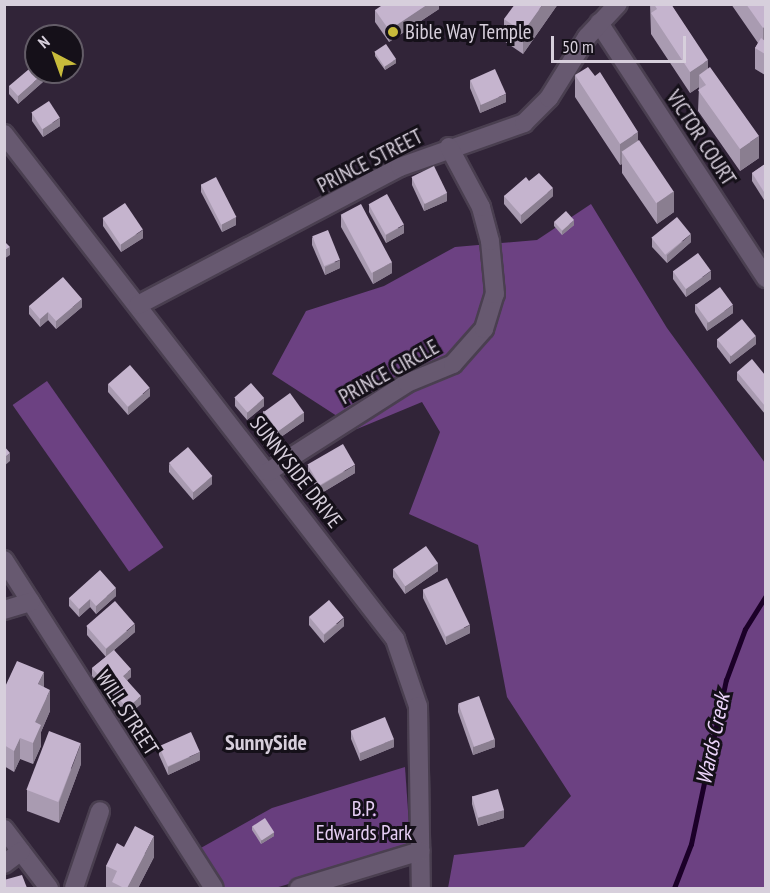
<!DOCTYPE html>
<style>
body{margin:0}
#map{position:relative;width:770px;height:893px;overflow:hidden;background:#312438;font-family:"PT Sans Narrow",sans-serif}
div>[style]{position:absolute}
.green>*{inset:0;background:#683e7e}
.forest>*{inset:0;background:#6c4182;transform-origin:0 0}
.stream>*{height:5px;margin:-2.5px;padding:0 2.5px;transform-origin:2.5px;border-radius:2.5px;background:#1b0028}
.roads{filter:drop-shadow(2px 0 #4a3f50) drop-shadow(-2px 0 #4a3f50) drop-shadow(0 2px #4a3f50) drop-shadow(0 -2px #4a3f50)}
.minor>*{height:18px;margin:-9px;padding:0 9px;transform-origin:9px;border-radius:9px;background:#675970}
.wall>*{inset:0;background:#a99bb1}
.shaded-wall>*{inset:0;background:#8a7e90}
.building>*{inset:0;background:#c5b4ce;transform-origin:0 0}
.dots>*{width:16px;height:16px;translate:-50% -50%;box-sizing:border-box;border:3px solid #151019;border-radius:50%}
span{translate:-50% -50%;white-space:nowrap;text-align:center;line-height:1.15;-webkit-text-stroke:6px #151019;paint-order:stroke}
.poi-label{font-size:21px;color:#d7cfdc}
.left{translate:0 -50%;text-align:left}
.street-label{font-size:21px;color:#d7cfdc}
.park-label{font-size:21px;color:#e6cef4}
.water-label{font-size:22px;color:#edd5fb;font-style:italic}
.neighbourhood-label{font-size:22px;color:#d7cfdc;font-weight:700}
.frame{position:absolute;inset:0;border:6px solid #d7cfdc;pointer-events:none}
.north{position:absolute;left:24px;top:24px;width:60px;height:60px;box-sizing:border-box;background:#151019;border:2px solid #635c67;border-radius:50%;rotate:319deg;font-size:16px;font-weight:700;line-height:24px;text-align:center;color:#d7cfdc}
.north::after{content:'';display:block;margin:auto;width:21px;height:27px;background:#c8bb3b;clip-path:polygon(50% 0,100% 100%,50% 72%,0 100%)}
.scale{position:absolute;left:551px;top:36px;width:135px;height:27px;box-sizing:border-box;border:3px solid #d7cfdc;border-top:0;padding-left:8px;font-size:18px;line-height:21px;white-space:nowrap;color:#d7cfdc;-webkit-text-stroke:4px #151019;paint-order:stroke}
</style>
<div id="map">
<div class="green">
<div style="clip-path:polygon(405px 767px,410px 840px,398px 852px,275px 888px,223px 888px,199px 849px,272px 808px)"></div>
</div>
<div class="forest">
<div style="clip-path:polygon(591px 204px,667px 328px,765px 463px,765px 888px,448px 888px,454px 855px,524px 847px,571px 796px,507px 697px,478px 545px,409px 514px,440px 432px,422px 402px,357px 429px,272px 374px,306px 311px,384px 286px,455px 247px,537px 240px)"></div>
<div style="left:47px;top:381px;width:203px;height:42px;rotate:55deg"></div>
</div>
<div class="stream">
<div style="left:674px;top:888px;width:47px;rotate:-68.9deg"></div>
<div style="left:691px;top:844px;width:168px;rotate:-78deg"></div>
<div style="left:726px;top:680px;width:54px;rotate:-69.6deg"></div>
<div style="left:745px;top:629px;width:40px;rotate:-58deg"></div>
</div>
<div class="roads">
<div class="minor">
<div style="left:599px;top:23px;width:305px;rotate:56.8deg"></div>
<div style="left:4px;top:134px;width:639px;rotate:52.25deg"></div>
<div style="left:395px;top:639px;width:71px;rotate:71.1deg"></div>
<div style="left:418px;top:706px;width:182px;rotate:89.1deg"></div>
<div style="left:138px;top:305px;width:296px;rotate:-27.8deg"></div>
<div style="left:400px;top:167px;width:132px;rotate:-19.5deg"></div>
<div style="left:524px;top:123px;width:35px;rotate:-45deg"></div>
<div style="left:549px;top:98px;width:72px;rotate:-58.1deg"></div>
<div style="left:587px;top:37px;width:45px;rotate:-46.8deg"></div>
<div style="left:268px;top:472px;width:165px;rotate:-32.6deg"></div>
<div style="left:407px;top:383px;width:50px;rotate:-22.4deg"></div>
<div style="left:453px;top:364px;width:47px;rotate:-48.5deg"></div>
<div style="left:484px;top:329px;width:37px;rotate:-73deg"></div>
<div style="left:495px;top:294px;width:53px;rotate:-95.4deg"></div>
<div style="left:490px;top:241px;width:35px;rotate:-105deg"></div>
<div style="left:481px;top:207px;width:68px;rotate:-118.1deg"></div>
<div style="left:4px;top:560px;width:389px;rotate:57.4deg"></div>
<div style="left:4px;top:610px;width:28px;rotate:-17deg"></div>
<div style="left:4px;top:829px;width:74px;rotate:52.7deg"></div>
<div style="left:4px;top:864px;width:21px;rotate:-37deg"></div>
<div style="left:74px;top:888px;width:81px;rotate:-71.3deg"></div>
<div style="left:299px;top:888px;width:127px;rotate:-16.9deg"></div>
</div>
</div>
<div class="wall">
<div style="clip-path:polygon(439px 4px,439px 9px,389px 42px,375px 22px,375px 10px)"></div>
<div style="clip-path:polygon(558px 4px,523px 54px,504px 41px,504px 19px)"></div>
<div style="clip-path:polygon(650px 4px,671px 4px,759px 158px,740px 171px,698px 111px,699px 87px,690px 93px,651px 34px)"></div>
<div style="clip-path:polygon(731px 4px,765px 4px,765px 75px,755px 69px,755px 48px,758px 43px)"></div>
<div style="clip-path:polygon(375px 52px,396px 63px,385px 70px,375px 56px)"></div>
<div style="clip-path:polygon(575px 75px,638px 141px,674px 212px,657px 224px,622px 173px,622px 164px,620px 165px,575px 97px)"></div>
<div style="clip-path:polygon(470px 80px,506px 102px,480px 113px,470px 88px)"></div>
<div style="clip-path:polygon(44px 81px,18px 104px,9px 94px,9px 86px)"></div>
<div style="clip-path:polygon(32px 113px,60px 126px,43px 137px,32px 121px)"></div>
<div style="clip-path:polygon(765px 164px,764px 200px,752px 181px,752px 173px)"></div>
<div style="clip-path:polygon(412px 177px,447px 201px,424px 211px,412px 185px)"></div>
<div style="clip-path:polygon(529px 181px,553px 196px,521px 224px,504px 204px,504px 196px)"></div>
<div style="clip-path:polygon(201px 184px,236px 225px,222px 232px,201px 192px)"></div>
<div style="clip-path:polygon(369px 204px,404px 233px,386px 243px,369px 212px)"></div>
<div style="clip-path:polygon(341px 215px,392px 273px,373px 284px,341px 227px)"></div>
<div style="clip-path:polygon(103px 218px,143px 238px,121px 252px,103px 226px)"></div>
<div style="clip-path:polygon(554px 222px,574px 225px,562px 235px,554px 226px)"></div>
<div style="clip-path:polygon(312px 237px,340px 268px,325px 275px,312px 245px)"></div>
<div style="clip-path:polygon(652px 239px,691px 242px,667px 263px,652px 247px)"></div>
<div style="clip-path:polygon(673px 271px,711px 279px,686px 297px,673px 279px)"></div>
<div style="clip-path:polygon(695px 304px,733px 313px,707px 331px,695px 312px)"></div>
<div style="clip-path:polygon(29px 306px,82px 307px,56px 329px,48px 320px,40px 327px,29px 314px)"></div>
<div style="clip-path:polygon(717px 339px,756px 344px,730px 364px,717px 347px)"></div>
<div style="clip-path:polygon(737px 372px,765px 375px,765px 414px,737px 380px)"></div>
<div style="clip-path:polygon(108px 384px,150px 396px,128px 415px,108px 392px)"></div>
<div style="clip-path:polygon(235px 398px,264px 406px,247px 420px,235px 406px)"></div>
<div style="clip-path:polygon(263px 411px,304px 421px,278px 439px,263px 419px)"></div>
<div style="clip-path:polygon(169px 464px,212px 484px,193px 500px,169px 472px)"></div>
<div style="clip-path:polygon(308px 466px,355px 473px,320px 494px,308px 474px)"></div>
<div style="clip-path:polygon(393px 569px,438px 571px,405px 594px,393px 577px)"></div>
<div style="clip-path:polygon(423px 590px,470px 633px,446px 645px,423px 598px)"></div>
<div style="clip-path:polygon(116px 596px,96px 614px,90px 607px,79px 617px,69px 606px,69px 598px)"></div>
<div style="clip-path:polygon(309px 617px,344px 626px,324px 643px,309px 625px)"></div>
<div style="clip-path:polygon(87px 626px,135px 632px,114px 650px,131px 677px,127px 680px,141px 704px,127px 716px,92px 676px,92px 668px,106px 657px,87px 635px)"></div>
<div style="clip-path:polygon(44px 687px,50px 711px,41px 732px,41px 746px,33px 764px,20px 759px,14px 772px,4px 766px,4px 689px)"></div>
<div style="clip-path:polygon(458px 704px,495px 747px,473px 755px,458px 712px)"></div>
<div style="clip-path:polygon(351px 731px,394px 747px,360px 761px,351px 739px)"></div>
<div style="clip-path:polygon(159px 747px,200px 760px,168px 775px,159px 755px)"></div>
<div style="clip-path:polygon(81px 764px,59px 823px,27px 811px,27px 790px)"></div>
<div style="clip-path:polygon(472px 796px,504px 818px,478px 826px,472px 804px)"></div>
<div style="clip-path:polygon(252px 826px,274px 836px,261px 844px,252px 830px)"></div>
<div style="clip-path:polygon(124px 847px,154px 857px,138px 888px,109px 888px,106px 887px,106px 866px)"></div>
</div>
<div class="shaded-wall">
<div style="clip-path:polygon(428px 4px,439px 4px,439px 9px,389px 42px,389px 30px)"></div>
<div style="clip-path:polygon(543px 4px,558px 4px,523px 54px,523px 32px)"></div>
<div style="clip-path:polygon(765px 26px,765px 47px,763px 49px,763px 28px)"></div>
<div style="clip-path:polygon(396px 59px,396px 63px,385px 70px,385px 66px)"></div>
<div style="clip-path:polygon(708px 60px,708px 81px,699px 75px,699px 87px,690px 93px,690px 72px)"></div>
<div style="clip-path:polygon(44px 73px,44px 81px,18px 104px,18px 96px)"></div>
<div style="clip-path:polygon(506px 94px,506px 102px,480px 113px,480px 105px)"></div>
<div style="clip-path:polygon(60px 118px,60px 126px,43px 137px,43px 129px)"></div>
<div style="clip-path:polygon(638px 132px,638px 153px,622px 152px,622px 164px,620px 165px,620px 144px)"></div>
<div style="clip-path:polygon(759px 136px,759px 158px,740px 171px,740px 149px)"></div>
<div style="clip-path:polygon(553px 188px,553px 196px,521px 224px,521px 215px)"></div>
<div style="clip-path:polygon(674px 191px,674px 212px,657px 224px,657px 202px)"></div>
<div style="clip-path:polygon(765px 191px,765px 199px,764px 200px,764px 192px)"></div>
<div style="clip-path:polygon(447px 193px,447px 201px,424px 211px,424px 203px)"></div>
<div style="clip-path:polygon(236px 217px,236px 225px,222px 232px,222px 224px)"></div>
<div style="clip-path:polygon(574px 220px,574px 225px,562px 235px,562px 231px)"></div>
<div style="clip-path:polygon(404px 225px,404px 233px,386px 243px,386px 235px)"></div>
<div style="clip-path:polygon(143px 230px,143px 238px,121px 252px,121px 244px)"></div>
<div style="clip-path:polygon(691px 234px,691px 242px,667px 263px,667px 255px)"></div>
<div style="clip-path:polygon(10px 247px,10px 255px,4px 259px,4px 251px)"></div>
<div style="clip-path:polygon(340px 260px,340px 268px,325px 275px,325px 267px)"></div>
<div style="clip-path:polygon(392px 262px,392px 273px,373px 284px,373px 272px)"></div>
<div style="clip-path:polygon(711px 271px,711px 279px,686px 297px,686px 289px)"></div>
<div style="clip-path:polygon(82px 299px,82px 307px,56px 329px,56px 321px)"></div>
<div style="clip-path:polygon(733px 305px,733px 313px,707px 331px,707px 323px)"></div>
<div style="clip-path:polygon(48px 312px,48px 320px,40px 327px,40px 319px)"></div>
<div style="clip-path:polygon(756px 336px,756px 344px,730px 364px,730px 356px)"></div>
<div style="clip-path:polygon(150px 388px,150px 396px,128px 415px,128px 407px)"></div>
<div style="clip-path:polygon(264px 398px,264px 406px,247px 420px,247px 412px)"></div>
<div style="clip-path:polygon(304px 412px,304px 421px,278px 439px,278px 431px)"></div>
<div style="clip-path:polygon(10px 453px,10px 461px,4px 466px,4px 458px)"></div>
<div style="clip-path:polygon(355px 465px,355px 473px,320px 494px,320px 486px)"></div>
<div style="clip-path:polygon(212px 476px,212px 484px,193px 500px,193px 492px)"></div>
<div style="clip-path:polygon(438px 563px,438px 571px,405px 594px,405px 586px)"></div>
<div style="clip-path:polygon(116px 588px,116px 596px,96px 614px,96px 606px)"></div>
<div style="clip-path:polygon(90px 599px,90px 607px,79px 617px,79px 609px)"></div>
<div style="clip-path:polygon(344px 618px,344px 626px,324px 643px,324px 635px)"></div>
<div style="clip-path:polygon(135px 624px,135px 632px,106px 657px,106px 649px)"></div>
<div style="clip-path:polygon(470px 625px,470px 633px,446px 645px,446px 637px)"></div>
<div style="clip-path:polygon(131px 669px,131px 677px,123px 684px,123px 676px)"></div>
<div style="clip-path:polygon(44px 672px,44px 693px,38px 684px)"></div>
<div style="clip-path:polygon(50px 690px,50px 711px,41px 732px,41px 746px,33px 764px,33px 743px,35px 722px)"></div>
<div style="clip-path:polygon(141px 696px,141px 704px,127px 716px,127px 708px)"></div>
<div style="clip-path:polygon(20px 738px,20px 759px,14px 772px,14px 751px)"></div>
<div style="clip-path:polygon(394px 739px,394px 747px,360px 761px,360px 753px)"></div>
<div style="clip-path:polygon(495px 739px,495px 747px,473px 755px,473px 747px)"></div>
<div style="clip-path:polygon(81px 743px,81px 764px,59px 823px,59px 802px)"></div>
<div style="clip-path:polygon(200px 752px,200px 760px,168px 775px,168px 767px)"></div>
<div style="clip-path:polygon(504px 810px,504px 818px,478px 826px,478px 818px)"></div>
<div style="clip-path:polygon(274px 832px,274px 836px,261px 844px,261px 840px)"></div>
<div style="clip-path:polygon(154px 836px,154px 857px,138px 888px,127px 888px)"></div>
</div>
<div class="building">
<div style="clip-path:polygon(384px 4px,428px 4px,389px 30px,375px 10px)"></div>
<div style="clip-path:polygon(515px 4px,543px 4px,523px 32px,504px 19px)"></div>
<div style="clip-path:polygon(654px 4px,671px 4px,708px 60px,690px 72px,651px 13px,657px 9px)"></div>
<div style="clip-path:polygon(746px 4px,765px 4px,765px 26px,763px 28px)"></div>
<div style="clip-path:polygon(761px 38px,765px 41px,765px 54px,755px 48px)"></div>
<div style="left:386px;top:44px;width:18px;height:14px;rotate:56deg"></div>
<div style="clip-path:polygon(35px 64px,36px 72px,43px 72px,44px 73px,18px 96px,9px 86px)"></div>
<div style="clip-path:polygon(588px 67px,595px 76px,600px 72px,638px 132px,620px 144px,575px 75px)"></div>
<div style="clip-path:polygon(710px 67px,759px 136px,740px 149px,698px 90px,706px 85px,699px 75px)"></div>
<div style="left:495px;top:69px;width:27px;height:27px;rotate:66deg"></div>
<div style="left:49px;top:101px;width:20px;height:21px;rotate:57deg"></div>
<div style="left:639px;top:140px;width:62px;height:21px;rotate:56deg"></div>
<div style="clip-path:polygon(765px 164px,765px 191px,764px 192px,752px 173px)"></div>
<div style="left:434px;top:166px;width:30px;height:25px;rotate:64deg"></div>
<div style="clip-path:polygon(539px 173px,553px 188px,521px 215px,504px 196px,526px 177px,529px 181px)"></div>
<div style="left:216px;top:177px;width:45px;height:17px;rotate:63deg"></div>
<div style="left:387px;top:194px;width:35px;height:21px;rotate:61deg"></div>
<div style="left:125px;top:203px;width:32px;height:27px;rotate:56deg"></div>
<div style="left:361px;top:204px;width:66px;height:23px;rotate:62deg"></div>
<div style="left:566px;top:211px;width:12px;height:16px;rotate:48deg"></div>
<div style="left:677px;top:217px;width:22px;height:33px;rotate:51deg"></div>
<div style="left:328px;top:230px;width:32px;height:17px;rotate:68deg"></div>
<div style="clip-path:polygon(4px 241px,10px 247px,4px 251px)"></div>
<div style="left:698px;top:253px;width:22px;height:31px;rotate:54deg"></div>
<div style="clip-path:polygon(63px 277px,82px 299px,56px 321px,48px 312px,40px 319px,29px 306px)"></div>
<div style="left:720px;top:287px;width:22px;height:30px;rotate:54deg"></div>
<div style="left:742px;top:319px;width:22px;height:32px;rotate:51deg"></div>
<div style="clip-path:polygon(752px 359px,765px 375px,765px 406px,737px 372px)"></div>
<div style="left:130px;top:365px;width:30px;height:29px;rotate:49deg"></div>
<div style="left:251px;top:383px;width:20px;height:22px;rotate:49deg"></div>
<div style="left:290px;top:393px;width:24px;height:32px;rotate:54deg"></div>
<div style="left:343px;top:444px;width:24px;height:41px;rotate:60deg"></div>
<div style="clip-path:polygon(4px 446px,10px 453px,4px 458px)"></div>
<div style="left:188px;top:447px;width:38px;height:25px;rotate:50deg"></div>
<div style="left:426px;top:546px;width:21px;height:40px;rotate:55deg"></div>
<div style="clip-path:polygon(100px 570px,116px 588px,96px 606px,90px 599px,79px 609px,69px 598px)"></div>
<div style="left:447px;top:578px;width:52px;height:27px;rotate:64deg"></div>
<div style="left:329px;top:600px;width:23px;height:26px;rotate:50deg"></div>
<div style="left:115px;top:601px;width:30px;height:38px;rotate:49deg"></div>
<div style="clip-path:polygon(114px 650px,131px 669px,123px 676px,141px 696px,127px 708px,92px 668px)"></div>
<div style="clip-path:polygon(17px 661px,44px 672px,38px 684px,50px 690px,35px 722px,41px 725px,33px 743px,20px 738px,14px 751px,4px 745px,4px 689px)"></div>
<div style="left:479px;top:696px;width:46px;height:22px;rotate:70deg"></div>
<div style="left:385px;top:717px;width:24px;height:37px;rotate:68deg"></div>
<div style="left:49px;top:731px;width:34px;height:63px;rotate:21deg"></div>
<div style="left:191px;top:732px;width:22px;height:35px;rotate:66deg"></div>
<div style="left:498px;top:789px;width:22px;height:27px;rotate:74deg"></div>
<div style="left:265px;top:818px;width:17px;height:15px;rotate:57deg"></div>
<div style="clip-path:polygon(135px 826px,154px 836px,127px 888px,124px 888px,112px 882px,117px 871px,106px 866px,117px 843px,124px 847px)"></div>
<div style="clip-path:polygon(22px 875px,27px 888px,4px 888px,4px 880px)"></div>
</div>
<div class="dots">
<div style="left:393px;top:32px;background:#c8bb3b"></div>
</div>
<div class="poi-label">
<span class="left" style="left:405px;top:32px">Bible Way Temple</span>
</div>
<div class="street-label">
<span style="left:701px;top:138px;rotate:57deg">VICTOR COURT</span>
<span style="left:370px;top:161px;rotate:-27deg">PRINCE STREET</span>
<span style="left:389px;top:372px;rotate:-29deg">PRINCE CIRCLE</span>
<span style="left:296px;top:472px;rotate:52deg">SUNNYSIDE DRIVE</span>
<span style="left:127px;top:713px;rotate:57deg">WILL STREET</span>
</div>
<div class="park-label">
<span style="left:364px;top:821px">B.P.<br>Edwards Park</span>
</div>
<div class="water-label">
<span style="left:713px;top:739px;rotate:-78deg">Wards Creek</span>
</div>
<div class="neighbourhood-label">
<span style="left:266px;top:743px">SunnySide</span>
</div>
<div class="frame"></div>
<div class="north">N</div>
<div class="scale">50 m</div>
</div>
